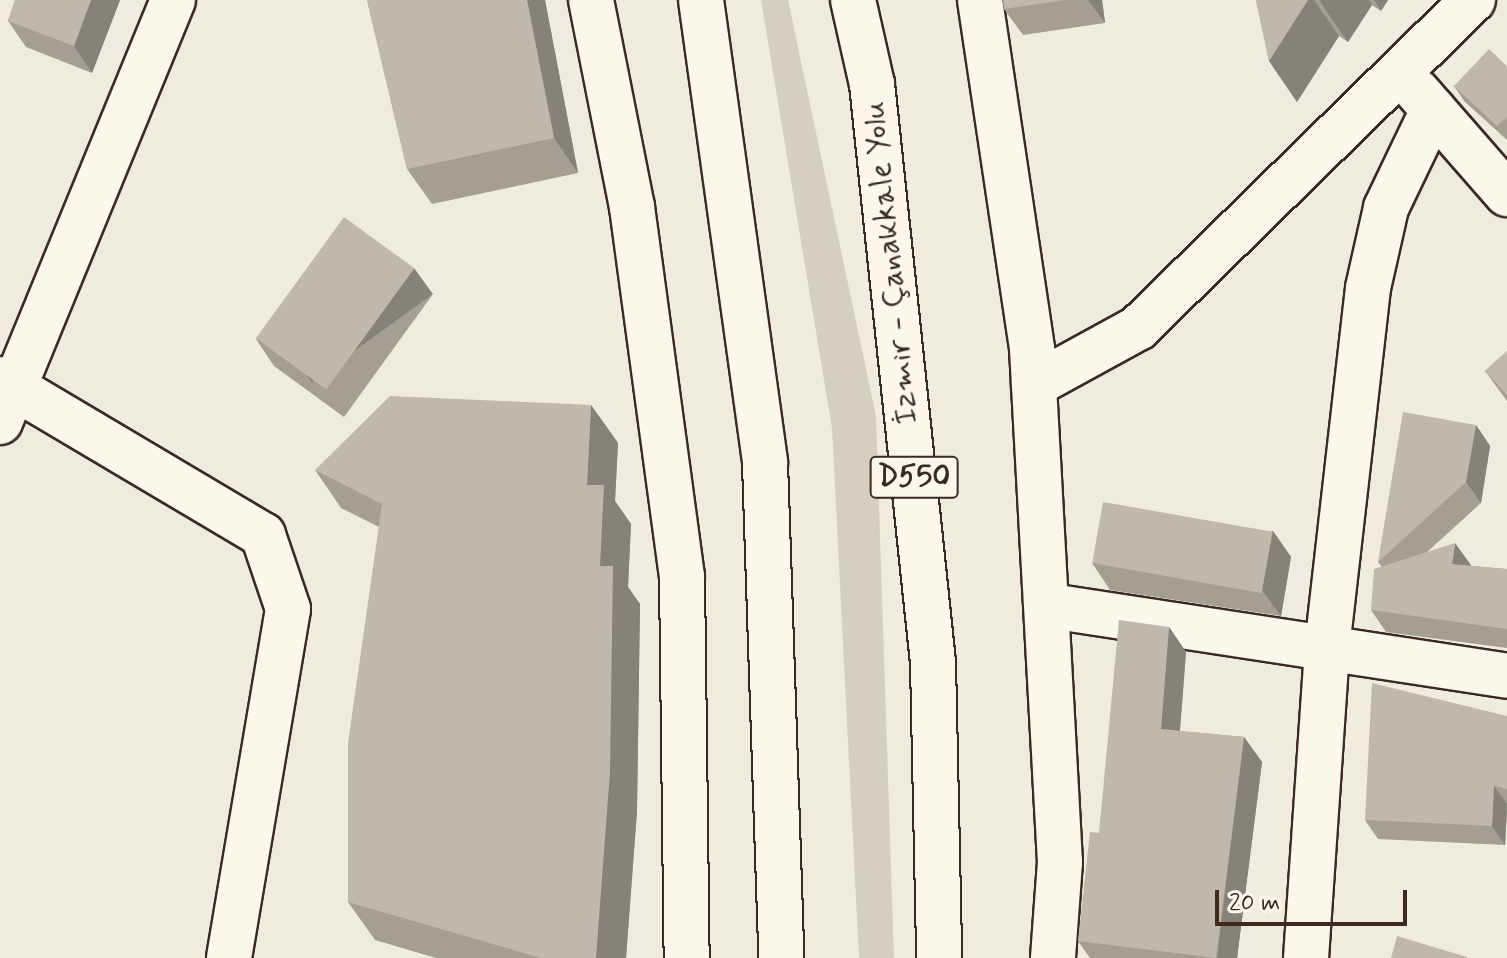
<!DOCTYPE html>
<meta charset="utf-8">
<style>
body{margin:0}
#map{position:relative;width:1507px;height:958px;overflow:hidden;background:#f0ebe0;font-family:Mynerve,sans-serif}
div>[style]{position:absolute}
.green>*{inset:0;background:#d5cec3}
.roads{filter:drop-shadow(2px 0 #3b2a1e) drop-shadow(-2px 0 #3b2a1e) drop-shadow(0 2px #3b2a1e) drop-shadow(0 -2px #3b2a1e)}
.minor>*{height:44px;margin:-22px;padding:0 22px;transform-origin:22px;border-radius:22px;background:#fbf7ec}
.secondary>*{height:44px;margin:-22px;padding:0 22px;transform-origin:22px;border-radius:22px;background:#fbf7ec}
.trunk>*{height:44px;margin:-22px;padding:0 22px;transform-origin:22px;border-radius:22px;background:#fbf7ec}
.wall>*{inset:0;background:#a59e95}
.shaded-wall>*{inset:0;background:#868179;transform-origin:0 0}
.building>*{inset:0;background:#c0b8ad;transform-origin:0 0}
span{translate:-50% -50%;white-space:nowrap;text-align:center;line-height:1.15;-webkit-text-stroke:8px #fbf7ec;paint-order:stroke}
.shield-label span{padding:2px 6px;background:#fbf7ec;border:2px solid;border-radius:6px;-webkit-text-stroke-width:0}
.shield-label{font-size:30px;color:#3b2a1e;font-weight:700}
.street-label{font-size:32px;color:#3b2a1e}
.scale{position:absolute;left:1215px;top:890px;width:192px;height:36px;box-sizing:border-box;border:4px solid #3b2a1e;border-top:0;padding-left:10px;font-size:24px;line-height:28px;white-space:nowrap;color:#3b2a1e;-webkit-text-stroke:6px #fbf7ec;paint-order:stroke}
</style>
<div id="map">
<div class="green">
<div style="clip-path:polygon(761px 0,788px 0,876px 416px,894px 958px,859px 958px,832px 428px)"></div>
</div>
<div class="roads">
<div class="minor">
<div style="left:1417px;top:91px;width:137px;rotate:48.9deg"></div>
<div style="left:0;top:379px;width:306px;rotate:30.7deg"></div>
<div style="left:263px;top:535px;width:78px;rotate:71.3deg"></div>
<div style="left:288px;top:609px;width:354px;rotate:99.6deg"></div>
<div style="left:1034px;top:385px;width:119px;rotate:-28.7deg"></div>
<div style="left:1138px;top:328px;width:469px;rotate:-44.4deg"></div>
<div style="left:0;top:422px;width:456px;rotate:-67.7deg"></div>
<div style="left:1051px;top:606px;width:461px;rotate:8.7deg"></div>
<div style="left:1306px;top:958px;width:311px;rotate:-86.1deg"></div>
<div style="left:1327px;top:648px;width:362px;rotate:-83.5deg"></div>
<div style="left:1368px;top:288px;width:82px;rotate:-77.3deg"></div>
<div style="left:1386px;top:208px;width:109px;rotate:-64.4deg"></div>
</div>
<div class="secondary">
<div style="left:591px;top:0;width:211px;rotate:78.8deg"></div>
<div style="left:632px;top:207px;width:372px;rotate:82.3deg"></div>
<div style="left:682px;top:576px;width:382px;rotate:89.3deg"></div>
<div style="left:980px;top:0;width:353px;rotate:81.5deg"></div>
<div style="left:1032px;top:349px;width:514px;rotate:86.88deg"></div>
<div style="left:1060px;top:862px;width:96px;rotate:94.2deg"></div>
</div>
<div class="trunk">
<div style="left:701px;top:0;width:467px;rotate:82.1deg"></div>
<div style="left:765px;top:463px;width:495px;rotate:88.1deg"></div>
<div style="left:853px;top:0;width:86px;rotate:77.3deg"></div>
<div style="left:872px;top:84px;width:581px;rotate:83.98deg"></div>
<div style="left:933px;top:662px;width:296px;rotate:88.8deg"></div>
</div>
</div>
<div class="wall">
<div style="clip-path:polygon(15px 0,120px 0,92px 73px,26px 47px,8px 21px)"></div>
<div style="clip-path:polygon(367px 0,545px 0,578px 173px,432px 204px,407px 169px)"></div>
<div style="clip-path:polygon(1003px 0,1102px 0,1105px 23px,1023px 35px,1004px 9px)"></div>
<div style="clip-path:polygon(1256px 0,1388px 0,1381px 11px,1372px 5px,1348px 42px,1339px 36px,1297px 102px,1269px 61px)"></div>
<div style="clip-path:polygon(1507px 66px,1507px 140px,1464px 101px,1454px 86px)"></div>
<div style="clip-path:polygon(433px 294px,344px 417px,274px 366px,256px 339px)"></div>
<div style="clip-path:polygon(1507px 351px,1507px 401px,1485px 371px)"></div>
<div style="clip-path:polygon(591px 405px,618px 443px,615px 501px,631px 524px,628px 587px,640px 604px,637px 811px,626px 958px,436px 958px,375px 940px,348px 902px,379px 527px,341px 508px,315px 470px)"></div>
<div style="clip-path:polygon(1476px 425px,1490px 446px,1481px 503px,1426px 553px,1471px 566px,1507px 569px,1507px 648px,1386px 632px,1371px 610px,1382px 567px,1378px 562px)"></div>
<div style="clip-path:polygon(1273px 531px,1291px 557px,1281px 616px,1110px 590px,1092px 563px)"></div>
<div style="clip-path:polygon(1169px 627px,1186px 652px,1180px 731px,1244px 737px,1262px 762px,1237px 958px,1090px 958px,1078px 941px,1099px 833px)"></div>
<div style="clip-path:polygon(1507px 716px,1507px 813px,1505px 845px,1378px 839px,1365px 820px)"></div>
</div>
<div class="shaded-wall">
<div style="clip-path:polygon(91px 0,120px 0,92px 73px,74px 46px)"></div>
<div style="clip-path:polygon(527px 0,545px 0,578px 173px,554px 138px)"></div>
<div style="clip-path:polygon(1088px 0,1102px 0,1105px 23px)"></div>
<div style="clip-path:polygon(1308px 0,1314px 0,1339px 36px,1297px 102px,1269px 61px)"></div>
<div style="clip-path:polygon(1321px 0,1369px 0,1372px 5px,1348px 42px,1320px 2px)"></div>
<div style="clip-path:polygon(1374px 0,1388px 0,1381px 11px)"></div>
<div style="left:414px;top:268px;width:32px;height:150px;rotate:54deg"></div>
<div style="clip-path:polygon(591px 405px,618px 443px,615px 501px,631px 524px,628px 587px,640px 604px,637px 811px,626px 958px,596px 958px,600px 566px,587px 485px)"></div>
<div style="clip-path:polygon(1476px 425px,1490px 446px,1481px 503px,1466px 482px)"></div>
<div style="clip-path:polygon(1273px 531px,1291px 557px,1281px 616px,1262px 590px)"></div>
<div style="clip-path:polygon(1455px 543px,1471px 565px,1467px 586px,1452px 564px)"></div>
<div style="clip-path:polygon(1169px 627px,1186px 652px,1178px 754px,1161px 729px)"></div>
<div style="clip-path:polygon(1244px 737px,1262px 762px,1237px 958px,1217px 958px)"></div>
<div style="clip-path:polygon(1494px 786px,1507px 804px,1505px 845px,1492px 826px)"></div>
</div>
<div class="building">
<div style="clip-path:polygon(15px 0,91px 0,74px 46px,8px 21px)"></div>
<div style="clip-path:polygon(367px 0,527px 0,554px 138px,407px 169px)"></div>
<div style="clip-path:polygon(1003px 0,1065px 0,1004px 9px)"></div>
<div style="clip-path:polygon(1256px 0,1308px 0,1269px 61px)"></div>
<div style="clip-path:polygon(1489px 49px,1507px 66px,1507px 117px,1497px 126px,1454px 86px)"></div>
<div style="left:344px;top:217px;width:87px;height:150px;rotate:36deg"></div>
<div style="clip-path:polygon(1507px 351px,1507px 395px,1485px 371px)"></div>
<div style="clip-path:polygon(390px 396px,591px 405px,587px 485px,604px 485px,600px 566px,613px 566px,610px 772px,596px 958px,541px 958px,348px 902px,348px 743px,382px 504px,315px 470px)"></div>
<div style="clip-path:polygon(1403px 412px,1476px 425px,1466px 482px,1378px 562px)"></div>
<div style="left:1103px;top:502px;width:172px;height:62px;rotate:10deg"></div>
<div style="clip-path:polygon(1455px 543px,1452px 564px,1507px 569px,1507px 629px,1371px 610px,1374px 569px)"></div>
<div style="clip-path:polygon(1119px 620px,1169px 627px,1161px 729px,1244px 737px,1216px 958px,1078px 941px,1090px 832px,1099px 833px)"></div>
<div style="clip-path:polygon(1372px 683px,1507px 716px,1507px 789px,1494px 786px,1492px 826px,1365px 820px)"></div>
<div style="clip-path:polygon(1397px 936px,1467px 957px,1467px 958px,1391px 958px)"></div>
</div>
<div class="shield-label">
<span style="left:914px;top:477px">D550</span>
</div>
<div class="street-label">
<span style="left:891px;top:263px;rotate:-96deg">İzmir - Çanakkale Yolu</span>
</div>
<div class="scale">20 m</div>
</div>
